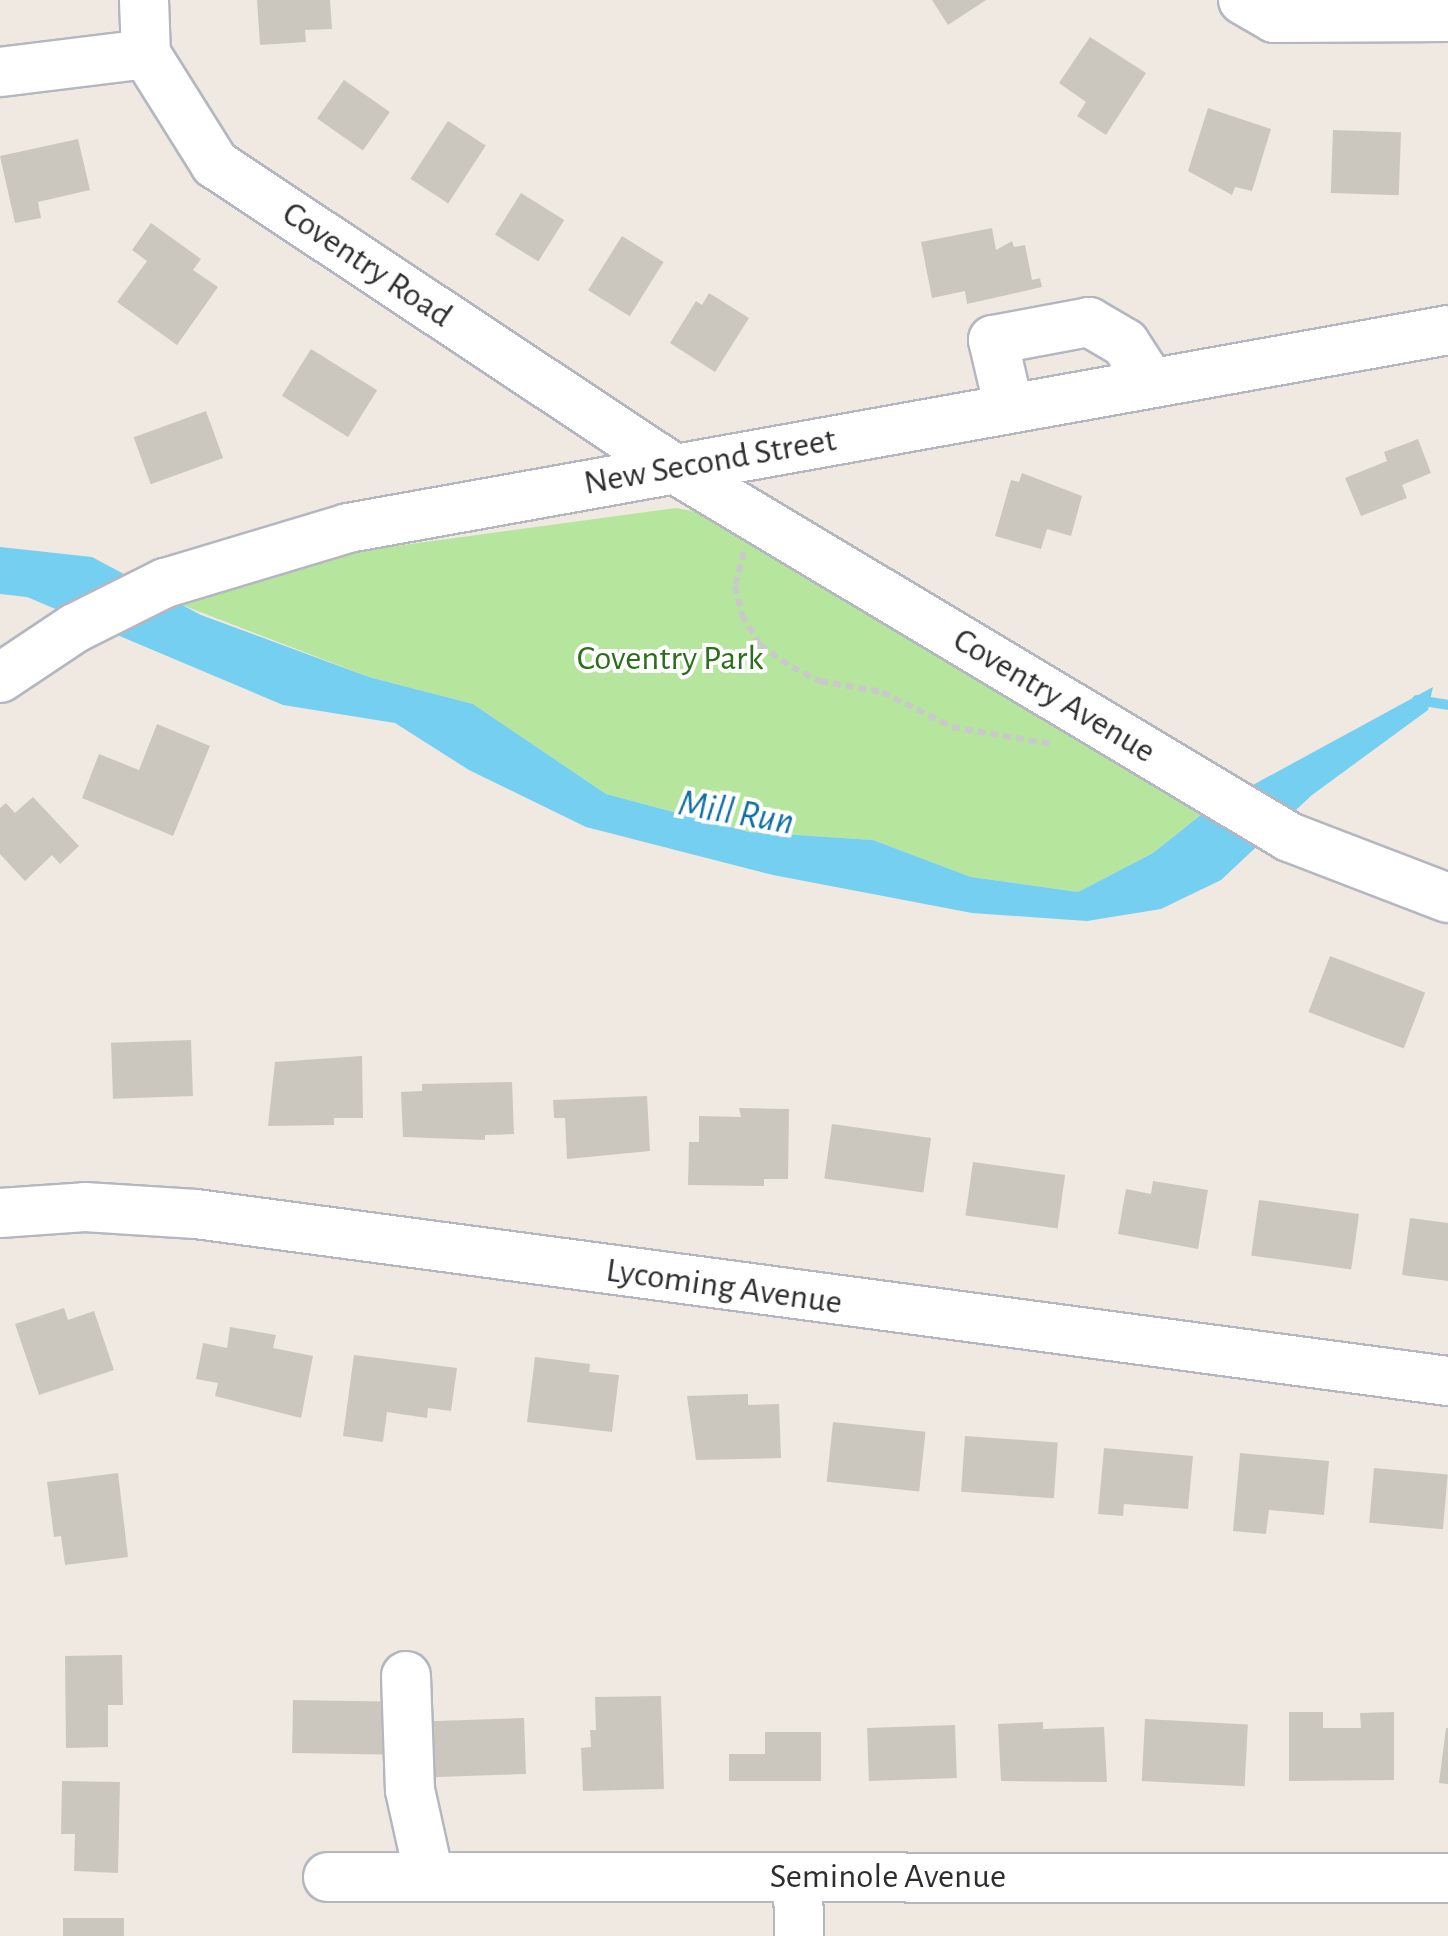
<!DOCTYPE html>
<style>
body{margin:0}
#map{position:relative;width:1448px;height:1936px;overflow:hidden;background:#efe9e1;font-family:"Alegreya Sans",sans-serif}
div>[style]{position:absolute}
.green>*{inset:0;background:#b6e59e}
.water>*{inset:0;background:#75cff0}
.stream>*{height:10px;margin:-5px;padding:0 5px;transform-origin:5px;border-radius:5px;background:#75cff0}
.building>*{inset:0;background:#cbc7bf;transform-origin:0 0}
.path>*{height:6px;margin-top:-3px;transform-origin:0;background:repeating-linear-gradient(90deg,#c9c9c9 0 8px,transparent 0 13px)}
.roads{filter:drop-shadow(2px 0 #b4b7c1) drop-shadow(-2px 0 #b4b7c1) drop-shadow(0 2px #b4b7c1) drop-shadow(0 -2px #b4b7c1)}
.minor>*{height:48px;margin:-24px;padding:0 24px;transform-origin:24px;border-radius:24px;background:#fff}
span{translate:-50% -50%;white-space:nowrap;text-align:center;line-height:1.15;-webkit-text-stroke:8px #fff;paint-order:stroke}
.street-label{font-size:35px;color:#2e2e2e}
.park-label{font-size:35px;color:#2c6e1b}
.water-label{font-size:38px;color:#0d6fa3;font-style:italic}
</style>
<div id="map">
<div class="green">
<div style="clip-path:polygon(676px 508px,714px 515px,1207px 810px,1153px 853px,1078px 892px,971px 877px,873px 840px,749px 832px,606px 794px,473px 704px,369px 677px,182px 605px,268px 573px,359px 551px)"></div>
</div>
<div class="water">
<div style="clip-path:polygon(0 547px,92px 557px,201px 615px,369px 677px,473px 704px,606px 794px,749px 832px,873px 840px,971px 877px,1078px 892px,1153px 853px,1207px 810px,1433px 687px,1428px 710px,1312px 795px,1221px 880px,1161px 909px,1087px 921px,972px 913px,773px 875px,586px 827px,469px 770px,395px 723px,283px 705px,27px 597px,0 594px)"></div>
</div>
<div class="stream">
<div style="left:1417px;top:700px;width:31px;rotate:9deg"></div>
</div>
<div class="building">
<div style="clip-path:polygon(257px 0,330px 0,332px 29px,305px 30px,306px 42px,260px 45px)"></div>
<div style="clip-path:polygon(932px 0,986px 0,948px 25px)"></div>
<div style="clip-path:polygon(1090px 37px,1146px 73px,1106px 135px,1077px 116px,1086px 102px,1059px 83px)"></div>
<div style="left:344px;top:80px;width:56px;height:47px;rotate:35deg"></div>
<div style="clip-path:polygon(1208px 108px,1271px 129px,1252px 191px,1235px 187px,1232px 195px,1188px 171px)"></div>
<div style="left:448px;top:121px;width:45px;height:69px;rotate:33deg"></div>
<div style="left:1333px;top:130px;width:68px;height:63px;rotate:2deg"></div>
<div style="clip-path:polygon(78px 139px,90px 190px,38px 202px,41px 218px,15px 223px,0 156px)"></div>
<div style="left:521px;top:193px;width:51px;height:49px;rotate:32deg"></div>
<div style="clip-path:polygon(151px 223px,201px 259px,193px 270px,218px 287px,177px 345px,117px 302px,147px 261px,132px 250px)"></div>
<div style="clip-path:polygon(992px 228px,996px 250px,1012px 241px,1014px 247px,1025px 245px,1032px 280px,1040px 278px,1042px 287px,967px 304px,965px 291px,932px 298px,921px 242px)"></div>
<div style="left:622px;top:236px;width:49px;height:64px;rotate:32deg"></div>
<div style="clip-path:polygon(709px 293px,749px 318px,715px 372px,670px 343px,696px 301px,702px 305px)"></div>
<div style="left:311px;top:349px;width:78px;height:55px;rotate:32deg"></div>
<div style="left:206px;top:411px;width:50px;height:77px;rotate:70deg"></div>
<div style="clip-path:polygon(1418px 439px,1431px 473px,1402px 485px,1407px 498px,1361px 516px,1345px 478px,1387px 461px,1384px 452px)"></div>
<div style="clip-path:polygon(1022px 473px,1082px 496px,1071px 536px,1047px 529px,1041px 549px,995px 536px,1011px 480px,1019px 482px)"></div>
<div style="clip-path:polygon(157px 724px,210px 746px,173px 836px,82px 798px,99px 754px,139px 770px)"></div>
<div style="clip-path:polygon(33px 797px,79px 846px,60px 864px,52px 855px,25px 881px,0 854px,0 808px,6px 803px,15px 813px)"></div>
<div style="left:1330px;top:956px;width:102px;height:60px;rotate:21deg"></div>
<div style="left:191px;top:1040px;width:56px;height:80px;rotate:88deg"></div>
<div style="clip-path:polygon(362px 1056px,363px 1118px,334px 1118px,334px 1125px,268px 1126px,275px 1062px)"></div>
<div style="clip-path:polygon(512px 1082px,514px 1134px,485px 1135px,485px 1140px,403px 1137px,401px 1092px,422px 1091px,422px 1084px)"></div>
<div style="clip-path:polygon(647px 1096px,650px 1151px,567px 1159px,565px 1118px,554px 1118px,553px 1100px)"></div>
<div style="clip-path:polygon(739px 1108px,789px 1109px,788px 1179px,764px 1179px,764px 1186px,688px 1185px,689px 1142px,699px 1142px,699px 1116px,741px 1117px)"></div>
<div style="left:832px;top:1124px;width:100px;height:55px;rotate:8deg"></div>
<div style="left:973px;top:1162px;width:93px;height:54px;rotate:8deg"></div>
<div style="clip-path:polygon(1153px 1181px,1208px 1190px,1198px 1249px,1118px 1234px,1126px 1189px,1151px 1194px)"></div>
<div style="left:1259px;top:1200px;width:101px;height:56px;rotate:8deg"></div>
<div style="clip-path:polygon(1410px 1218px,1448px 1223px,1448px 1281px,1402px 1275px)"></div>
<div style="clip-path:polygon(64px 1308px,68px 1320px,94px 1311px,114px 1370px,39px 1395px,15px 1324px)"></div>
<div style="clip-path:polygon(230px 1327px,276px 1335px,273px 1348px,313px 1356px,301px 1418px,215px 1396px,218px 1383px,196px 1379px,203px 1343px,227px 1348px)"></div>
<div style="clip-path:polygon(354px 1355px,457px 1368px,451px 1411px,428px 1408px,427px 1418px,387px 1412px,383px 1442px,343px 1436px)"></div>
<div style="clip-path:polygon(535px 1357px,590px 1364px,589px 1372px,619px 1375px,612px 1432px,527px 1422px)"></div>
<div style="clip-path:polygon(748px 1394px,748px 1405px,779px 1404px,781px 1458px,696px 1460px,687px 1396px)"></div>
<div style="left:833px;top:1422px;width:93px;height:60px;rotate:6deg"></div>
<div style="left:965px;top:1436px;width:93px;height:56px;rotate:4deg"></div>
<div style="clip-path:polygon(1104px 1448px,1193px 1456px,1188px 1509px,1124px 1504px,1123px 1516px,1098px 1514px)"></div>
<div style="clip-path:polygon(1240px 1453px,1329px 1461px,1324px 1515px,1269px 1510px,1266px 1534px,1233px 1531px)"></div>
<div style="left:1374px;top:1468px;width:74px;height:55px;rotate:5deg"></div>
<div style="clip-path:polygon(118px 1473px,128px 1557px,65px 1565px,61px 1536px,54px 1537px,47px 1482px)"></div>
<div style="clip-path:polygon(122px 1655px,123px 1705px,108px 1705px,108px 1747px,66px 1748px,65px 1656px)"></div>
<div style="clip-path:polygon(661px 1696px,664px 1789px,583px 1791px,581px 1748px,591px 1747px,590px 1730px,596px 1730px,595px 1697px)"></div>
<div style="left:293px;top:1700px;width:90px;height:53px;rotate:1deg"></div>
<div style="clip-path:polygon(1289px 1712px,1323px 1712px,1323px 1728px,1361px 1728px,1360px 1713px,1394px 1712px,1394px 1780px,1289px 1781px)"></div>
<div style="left:524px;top:1718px;width:56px;height:102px;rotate:88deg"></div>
<div style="left:1145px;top:1719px;width:103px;height:62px;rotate:3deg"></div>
<div style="clip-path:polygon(1043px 1722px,1043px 1729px,1104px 1727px,1107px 1782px,1001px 1781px,998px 1724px)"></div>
<div style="left:955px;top:1725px;width:53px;height:88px;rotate:88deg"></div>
<div style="clip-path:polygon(1446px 1728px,1448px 1728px,1448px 1784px,1439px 1783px)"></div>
<div style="clip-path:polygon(765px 1732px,821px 1732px,821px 1781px,729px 1781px,729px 1754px,765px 1754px)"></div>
<div style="clip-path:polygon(62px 1781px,120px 1782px,118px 1873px,74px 1871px,75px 1834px,61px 1834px)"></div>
<div style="left:63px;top:1918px;width:61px;height:18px"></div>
</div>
<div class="path">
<div style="left:744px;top:552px;width:35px;rotate:105deg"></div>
<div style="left:735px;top:586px;width:30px;rotate:76deg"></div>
<div style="left:742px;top:615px;width:35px;rotate:59deg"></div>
<div style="left:760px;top:645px;width:39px;rotate:35deg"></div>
<div style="left:792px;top:667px;width:31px;rotate:27deg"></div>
<div style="left:820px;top:681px;width:63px;rotate:10.1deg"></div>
<div style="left:882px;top:692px;width:78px;rotate:26.6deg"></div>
<div style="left:952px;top:727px;width:100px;rotate:9.7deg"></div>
</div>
<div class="roads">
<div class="minor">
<div style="left:144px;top:0;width:54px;rotate:87.9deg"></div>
<div style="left:146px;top:54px;width:130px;rotate:57.9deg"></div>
<div style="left:215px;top:164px;width:550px;rotate:33.57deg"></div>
<div style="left:673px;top:468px;width:718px;rotate:30.92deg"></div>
<div style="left:1289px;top:837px;width:170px;rotate:21deg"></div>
<div style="left:1243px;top:0;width:36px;rotate:30deg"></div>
<div style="left:1274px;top:18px;width:174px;rotate:-0.3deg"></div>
<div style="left:0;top:72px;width:147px;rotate:-7deg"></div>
<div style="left:1009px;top:408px;width:70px;rotate:-103.2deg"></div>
<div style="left:993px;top:340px;width:98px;rotate:-10.6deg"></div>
<div style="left:1089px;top:322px;width:42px;rotate:30.3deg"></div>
<div style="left:1125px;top:343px;width:48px;rotate:57deg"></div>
<div style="left:0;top:678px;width:90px;rotate:-33.7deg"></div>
<div style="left:75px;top:628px;width:101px;rotate:-26.6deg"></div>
<div style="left:165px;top:583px;width:191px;rotate:-16.7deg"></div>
<div style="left:348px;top:528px;width:1118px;rotate:-10.2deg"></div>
<div style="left:0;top:1213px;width:85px;rotate:-4deg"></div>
<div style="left:85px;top:1207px;width:111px;rotate:3.6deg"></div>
<div style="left:196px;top:1214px;width:1263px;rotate:7.6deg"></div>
<div style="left:406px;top:1676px;width:114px;rotate:88deg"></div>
<div style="left:410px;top:1790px;width:88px;rotate:77.5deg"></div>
<div style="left:328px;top:1877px;width:1120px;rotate:0.05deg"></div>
<div style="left:798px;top:1877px;width:59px;rotate:89deg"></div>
</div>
</div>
<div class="street-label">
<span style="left:367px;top:265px;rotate:34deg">Coventry Road</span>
<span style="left:710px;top:462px;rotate:-10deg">New Second Street</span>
<span style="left:1054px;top:696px;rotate:31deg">Coventry Avenue</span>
<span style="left:724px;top:1287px;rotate:8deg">Lycoming Avenue</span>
<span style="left:888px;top:1877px">Seminole Avenue</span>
</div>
<div class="park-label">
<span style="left:670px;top:659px">Coventry Park</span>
</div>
<div class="water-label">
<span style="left:736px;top:814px;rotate:10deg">Mill Run</span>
</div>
</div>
